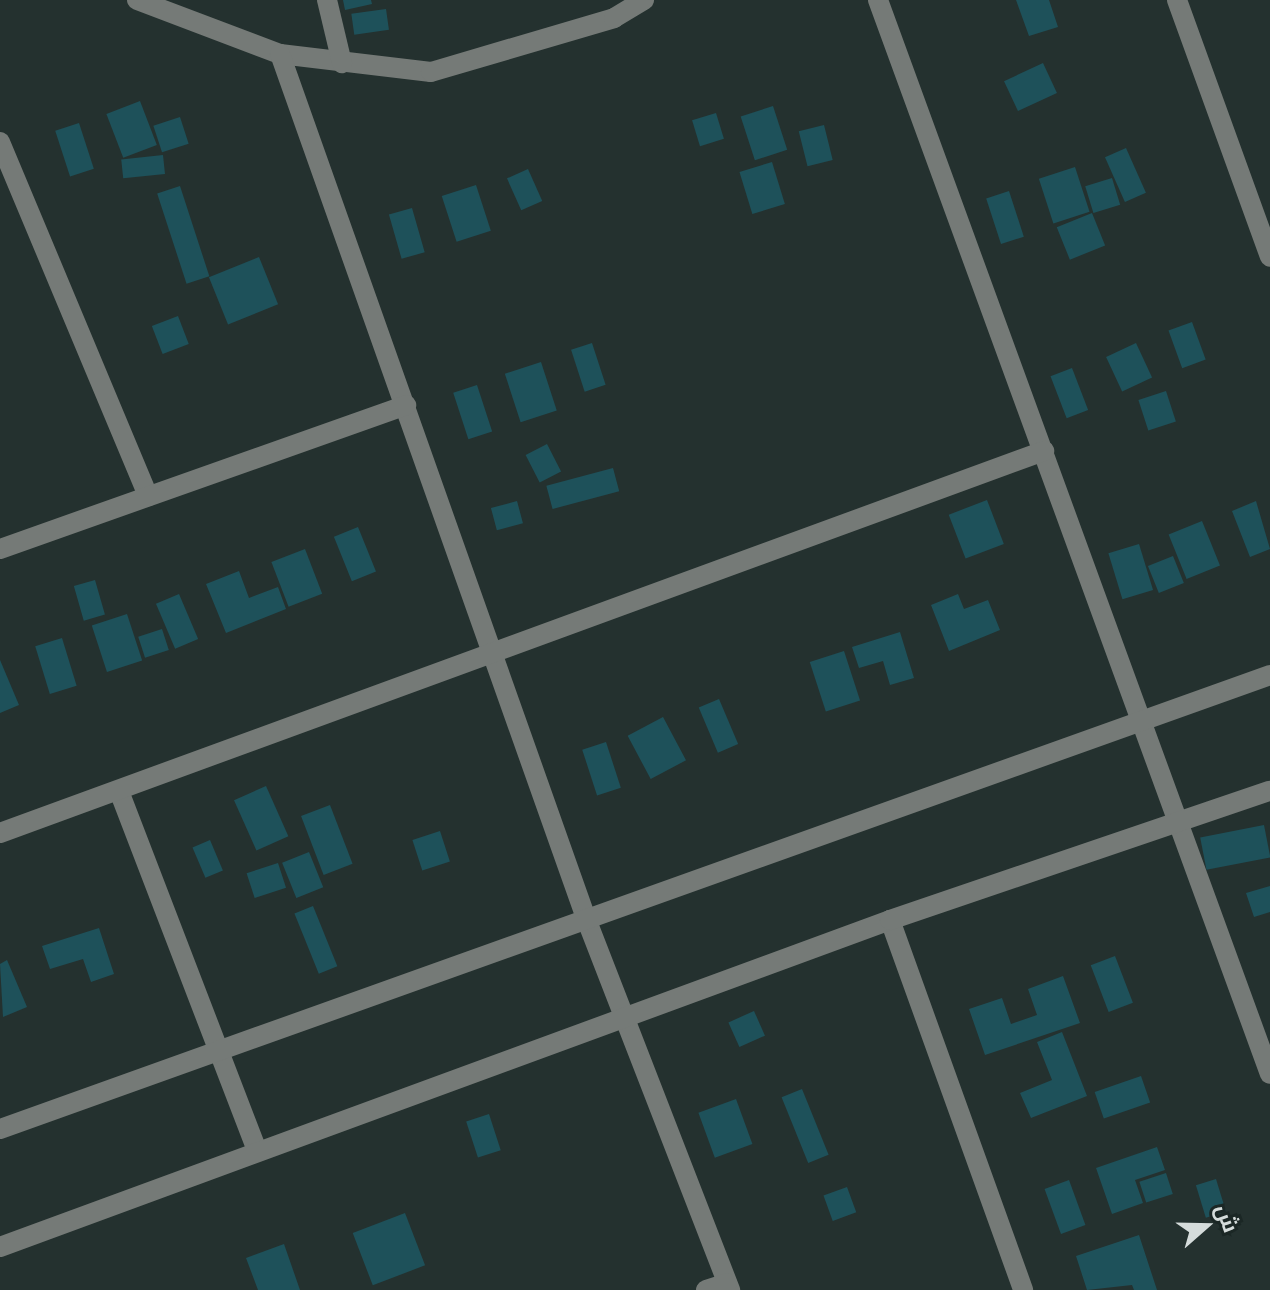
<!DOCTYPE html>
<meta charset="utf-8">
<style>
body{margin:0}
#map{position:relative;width:1270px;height:1290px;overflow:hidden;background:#24312f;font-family:"Playfair Display",Cairo,serif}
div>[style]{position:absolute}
.building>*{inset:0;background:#1e515a;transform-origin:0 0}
.minor>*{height:20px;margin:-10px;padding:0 10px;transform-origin:10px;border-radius:10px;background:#757a77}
span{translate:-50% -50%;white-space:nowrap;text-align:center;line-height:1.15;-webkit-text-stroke:6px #1b2725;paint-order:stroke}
.north{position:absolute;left:1166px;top:1186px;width:80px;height:80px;-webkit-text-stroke:6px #1b2725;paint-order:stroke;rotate:70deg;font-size:22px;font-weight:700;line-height:32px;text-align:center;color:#d5dcdb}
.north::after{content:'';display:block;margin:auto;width:28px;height:36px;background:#d5dcdb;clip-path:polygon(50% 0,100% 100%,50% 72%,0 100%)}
</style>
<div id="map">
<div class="building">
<div style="clip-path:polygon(343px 0,371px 0,372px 4px,345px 10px)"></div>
<div style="clip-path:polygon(1016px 0,1049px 0,1058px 27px,1029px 36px)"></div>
<div style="left:386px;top:9px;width:21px;height:35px;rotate:82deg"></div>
<div style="left:1043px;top:63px;width:33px;height:43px;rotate:65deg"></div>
<div style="left:140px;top:101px;width:47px;height:36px;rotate:69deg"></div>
<div style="left:773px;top:106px;width:46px;height:34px;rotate:72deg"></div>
<div style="left:716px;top:113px;width:27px;height:25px;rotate:73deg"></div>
<div style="left:180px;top:117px;width:28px;height:28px;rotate:72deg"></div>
<div style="left:79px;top:123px;width:48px;height:25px;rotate:72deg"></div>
<div style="left:824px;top:125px;width:36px;height:26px;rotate:76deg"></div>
<div style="left:1126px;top:148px;width:49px;height:23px;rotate:66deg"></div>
<div style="left:163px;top:155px;width:19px;height:42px;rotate:84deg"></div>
<div style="left:772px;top:162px;width:44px;height:34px;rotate:73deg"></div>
<div style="left:1075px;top:167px;width:47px;height:38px;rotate:72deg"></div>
<div style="left:528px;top:169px;width:35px;height:23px;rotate:66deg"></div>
<div style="left:1112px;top:178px;width:28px;height:28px;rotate:73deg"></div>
<div style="left:476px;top:185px;width:48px;height:36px;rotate:72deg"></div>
<div style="left:180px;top:186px;width:95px;height:24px;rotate:72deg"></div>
<div style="left:1009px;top:191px;width:48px;height:24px;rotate:72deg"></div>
<div style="left:412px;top:208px;width:46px;height:24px;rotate:74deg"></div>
<div style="left:1092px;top:213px;width:35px;height:38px;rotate:68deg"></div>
<div style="left:259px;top:257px;width:51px;height:54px;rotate:68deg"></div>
<div style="left:178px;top:316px;width:30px;height:28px;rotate:69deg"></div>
<div style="left:1192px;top:322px;width:40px;height:25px;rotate:70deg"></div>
<div style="left:592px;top:343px;width:44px;height:22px;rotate:72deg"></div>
<div style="left:1136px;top:343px;width:38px;height:33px;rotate:65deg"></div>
<div style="left:541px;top:362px;width:51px;height:38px;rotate:72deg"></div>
<div style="left:1072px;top:368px;width:45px;height:23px;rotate:69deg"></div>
<div style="left:477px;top:385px;width:49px;height:25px;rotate:72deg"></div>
<div style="left:1166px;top:391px;width:32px;height:29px;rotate:72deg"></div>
<div style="left:547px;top:444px;width:31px;height:24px;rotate:63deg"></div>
<div style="left:613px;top:468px;width:24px;height:69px;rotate:75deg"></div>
<div style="left:987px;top:500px;width:47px;height:41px;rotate:69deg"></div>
<div style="left:517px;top:501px;width:23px;height:27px;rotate:75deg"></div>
<div style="clip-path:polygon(1256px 501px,1270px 549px,1250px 557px,1232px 511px)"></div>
<div style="left:1202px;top:521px;width:48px;height:36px;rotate:68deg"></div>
<div style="left:358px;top:527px;width:48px;height:26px;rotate:68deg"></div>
<div style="left:1139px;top:544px;width:48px;height:32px;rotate:73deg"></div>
<div style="left:305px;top:549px;width:48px;height:36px;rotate:69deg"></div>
<div style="left:1173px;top:556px;width:29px;height:27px;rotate:68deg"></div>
<div style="clip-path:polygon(239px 571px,249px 598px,278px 587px,286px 609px,226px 633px,206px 584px)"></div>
<div style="left:95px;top:580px;width:36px;height:22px;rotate:74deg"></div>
<div style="left:179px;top:594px;width:49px;height:25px;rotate:67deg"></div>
<div style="clip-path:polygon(958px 594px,964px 609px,988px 600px,1000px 630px,949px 651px,931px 605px)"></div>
<div style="left:127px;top:614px;width:49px;height:37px;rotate:72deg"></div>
<div style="left:162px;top:629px;width:22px;height:25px;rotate:72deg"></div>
<div style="clip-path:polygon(900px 632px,914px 678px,890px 685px,883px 661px,859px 668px,852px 647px)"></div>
<div style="left:62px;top:638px;width:50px;height:28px;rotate:73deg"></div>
<div style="left:844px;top:651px;width:52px;height:36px;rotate:72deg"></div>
<div style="clip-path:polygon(0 660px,19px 705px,0 713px)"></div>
<div style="left:719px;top:699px;width:49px;height:22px;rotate:67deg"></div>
<div style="left:663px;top:717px;width:49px;height:40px;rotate:62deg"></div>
<div style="left:606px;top:742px;width:48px;height:25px;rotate:72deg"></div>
<div style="left:266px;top:786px;width:55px;height:35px;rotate:66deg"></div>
<div style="left:330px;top:805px;width:63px;height:31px;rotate:69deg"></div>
<div style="left:1264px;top:825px;width:33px;height:65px;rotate:79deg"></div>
<div style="left:440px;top:831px;width:32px;height:29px;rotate:72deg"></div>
<div style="left:210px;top:840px;width:33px;height:19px;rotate:67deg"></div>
<div style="left:309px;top:852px;width:38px;height:29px;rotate:68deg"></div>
<div style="left:278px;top:863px;width:26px;height:33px;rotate:72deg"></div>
<div style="clip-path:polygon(1270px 886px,1270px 912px,1254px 917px,1246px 893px)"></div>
<div style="left:313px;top:906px;width:65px;height:20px;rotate:68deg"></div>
<div style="clip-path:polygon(99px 928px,114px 974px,91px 982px,83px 959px,50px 969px,42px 946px)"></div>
<div style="left:1115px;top:956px;width:50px;height:26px;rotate:69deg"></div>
<div style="clip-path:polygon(7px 960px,27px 1007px,3px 1017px,0 964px)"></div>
<div style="clip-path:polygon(1063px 976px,1080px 1023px,985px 1055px,969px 1009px,1002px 998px,1011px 1024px,1037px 1015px,1028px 989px)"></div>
<div style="left:754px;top:1011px;width:27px;height:28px;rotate:66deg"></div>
<div style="clip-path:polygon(1062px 1032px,1087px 1096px,1031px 1118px,1020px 1093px,1052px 1080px,1037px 1042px)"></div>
<div style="left:1141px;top:1076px;width:28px;height:49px;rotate:71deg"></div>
<div style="left:802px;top:1089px;width:71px;height:22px;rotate:68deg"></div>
<div style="left:736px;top:1099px;width:48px;height:40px;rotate:70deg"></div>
<div style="left:489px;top:1114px;width:38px;height:24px;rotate:72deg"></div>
<div style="clip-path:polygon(1157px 1147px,1165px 1170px,1135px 1180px,1143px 1203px,1112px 1214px,1096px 1168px)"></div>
<div style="left:1166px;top:1173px;width:22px;height:28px;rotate:72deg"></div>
<div style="left:1216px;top:1179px;width:34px;height:21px;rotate:73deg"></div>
<div style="left:1069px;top:1180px;width:48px;height:26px;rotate:70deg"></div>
<div style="left:847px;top:1187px;width:27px;height:25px;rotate:70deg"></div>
<div style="left:405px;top:1213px;width:56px;height:56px;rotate:69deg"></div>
<div style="clip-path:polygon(1139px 1235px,1157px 1290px,1134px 1290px,1132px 1285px,1087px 1290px,1076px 1256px)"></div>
<div style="clip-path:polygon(284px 1244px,300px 1290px,258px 1290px,246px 1258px)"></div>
</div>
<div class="minor">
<div style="left:137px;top:0;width:153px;rotate:20.7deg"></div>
<div style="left:280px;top:54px;width:152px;rotate:6.8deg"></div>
<div style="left:431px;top:72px;width:191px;rotate:-16.4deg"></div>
<div style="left:614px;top:18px;width:35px;rotate:-31deg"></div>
<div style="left:327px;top:0;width:65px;rotate:76.6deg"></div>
<div style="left:878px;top:0;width:1143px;rotate:69.95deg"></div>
<div style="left:1177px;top:0;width:273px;rotate:70.1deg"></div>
<div style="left:280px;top:54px;width:920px;rotate:70.5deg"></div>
<div style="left:587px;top:921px;width:396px;rotate:68.8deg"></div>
<div style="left:0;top:142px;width:384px;rotate:67.3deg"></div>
<div style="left:0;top:549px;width:431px;rotate:-19.5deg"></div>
<div style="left:119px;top:791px;width:385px;rotate:69deg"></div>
<div style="left:0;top:833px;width:1112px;rotate:-20.1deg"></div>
<div style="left:890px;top:920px;width:393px;rotate:70.2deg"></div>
<div style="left:0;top:1129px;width:1349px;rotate:-19.67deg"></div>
<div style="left:0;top:1247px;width:948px;rotate:-20.17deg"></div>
<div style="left:890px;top:920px;width:401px;rotate:-18.8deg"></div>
<div style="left:706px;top:1290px;width:22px;rotate:-18deg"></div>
</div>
<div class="north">ش</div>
</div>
